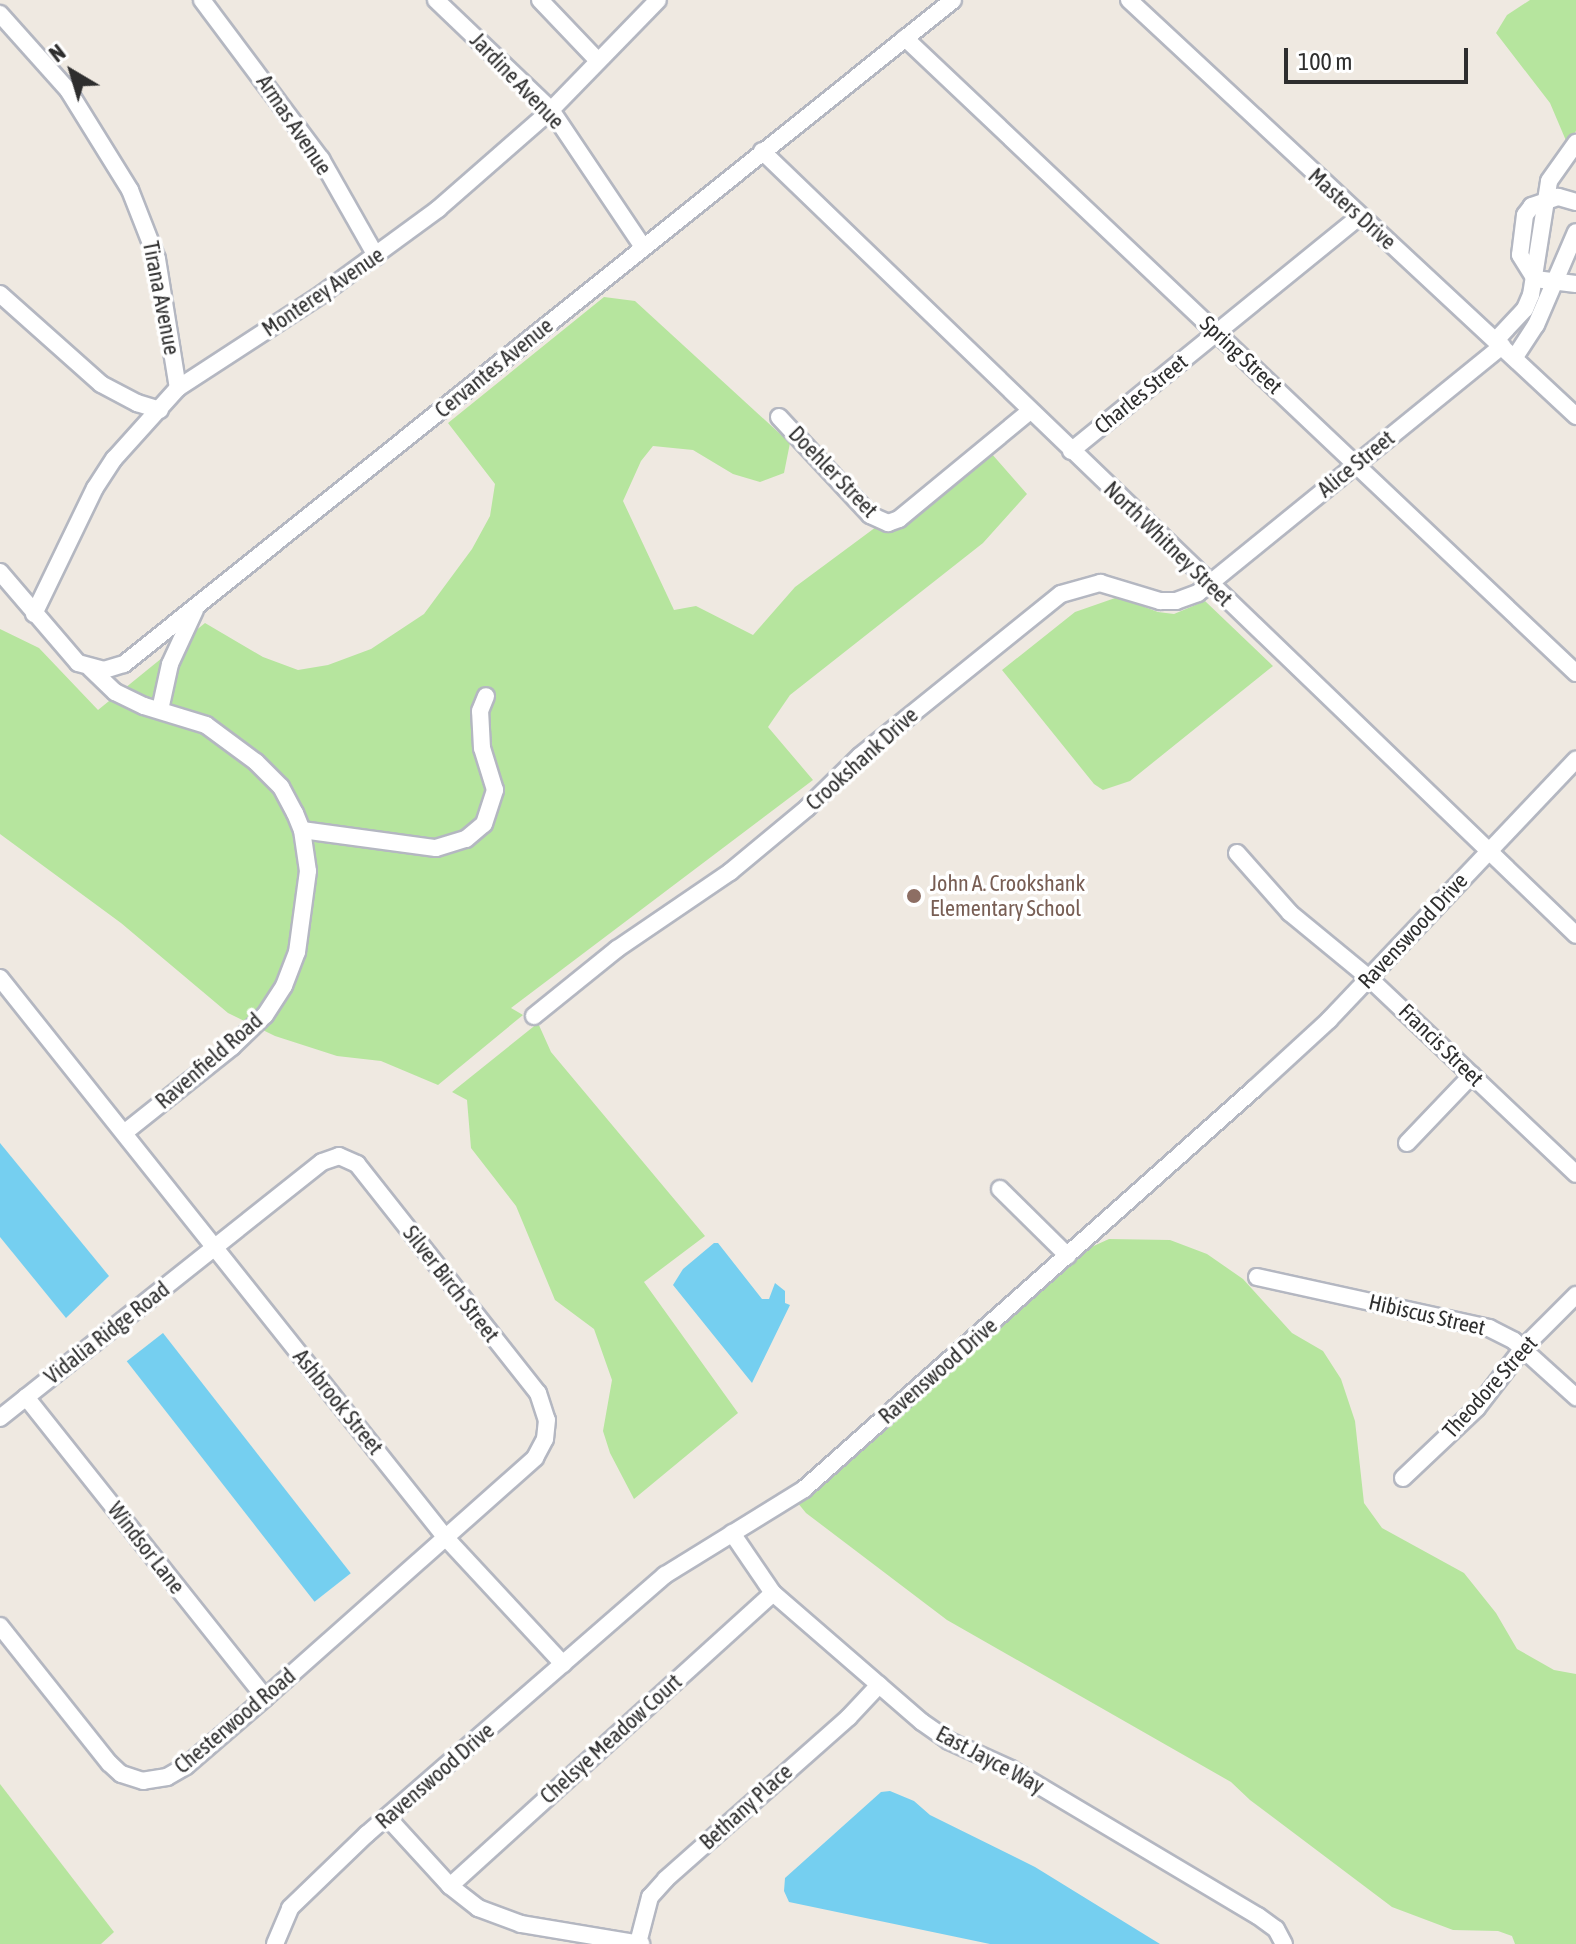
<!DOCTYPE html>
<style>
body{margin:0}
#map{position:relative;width:1576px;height:1944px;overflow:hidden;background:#efe9e1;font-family:"Asap Condensed",sans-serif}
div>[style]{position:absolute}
.green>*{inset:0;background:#b6e59e}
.water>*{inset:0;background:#75cff0;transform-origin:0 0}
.roads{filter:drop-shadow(2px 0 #b4b7c1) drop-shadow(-2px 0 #b4b7c1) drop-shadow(0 2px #b4b7c1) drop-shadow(0 -2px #b4b7c1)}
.minor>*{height:16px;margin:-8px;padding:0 8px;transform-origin:8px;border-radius:8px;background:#fff}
.dots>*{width:22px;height:22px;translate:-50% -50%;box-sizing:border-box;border:4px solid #fff;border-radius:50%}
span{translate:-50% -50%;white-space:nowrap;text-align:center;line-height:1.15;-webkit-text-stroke:7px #fff;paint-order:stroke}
.street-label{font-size:22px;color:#2e2e2e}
.education-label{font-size:22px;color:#785e54}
.left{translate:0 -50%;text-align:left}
.north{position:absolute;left:32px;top:32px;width:80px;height:80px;-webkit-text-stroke:6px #fff;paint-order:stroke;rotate:322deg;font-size:22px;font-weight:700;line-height:32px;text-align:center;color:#2e2e2e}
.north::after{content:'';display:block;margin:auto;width:28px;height:36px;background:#2e2e2e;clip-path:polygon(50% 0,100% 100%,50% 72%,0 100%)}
.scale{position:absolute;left:1284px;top:48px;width:184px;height:36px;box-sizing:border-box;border:4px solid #2e2e2e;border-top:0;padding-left:10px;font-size:24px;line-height:28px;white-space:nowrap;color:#2e2e2e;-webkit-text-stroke:6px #fff;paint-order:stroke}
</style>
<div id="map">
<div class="green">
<div style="clip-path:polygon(1530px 0,1576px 0,1576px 131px,1567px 143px,1550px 103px,1496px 33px,1507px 15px)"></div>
<div style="clip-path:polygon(604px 297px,635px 301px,790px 443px,784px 473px,760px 482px,733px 474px,693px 450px,653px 446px,641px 461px,623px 501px,674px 610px,696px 606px,753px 635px,795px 587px,876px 527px,895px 530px,991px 453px,1027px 494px,983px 543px,790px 695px,768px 727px,813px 780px,511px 1008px,523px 1015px,438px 1085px,381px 1061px,337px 1056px,275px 1036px,228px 1013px,121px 923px,0 834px,0 629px,39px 648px,98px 710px,205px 623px,263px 657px,298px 670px,328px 665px,371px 649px,424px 614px,472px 549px,490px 516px,495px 484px,448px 423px)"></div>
<div style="clip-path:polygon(1118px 597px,1158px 612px,1174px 614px,1205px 601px,1273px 666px,1130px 781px,1103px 790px,1094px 784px,1002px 670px,1075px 612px)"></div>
<div style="clip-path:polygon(538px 1023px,551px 1052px,705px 1236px,644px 1282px,738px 1413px,634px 1499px,610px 1453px,603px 1431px,612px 1380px,594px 1329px,555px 1300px,516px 1206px,471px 1148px,467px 1100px,452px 1092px)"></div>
<div style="clip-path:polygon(1109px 1239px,1170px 1240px,1207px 1254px,1243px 1279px,1292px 1333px,1323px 1351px,1341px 1379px,1355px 1421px,1364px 1503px,1382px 1528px,1464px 1573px,1496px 1613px,1517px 1649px,1554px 1670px,1576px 1674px,1576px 1944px,1515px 1944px,1512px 1936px,1498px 1931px,1453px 1930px,1392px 1907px,1250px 1800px,1231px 1782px,947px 1620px,806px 1513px,797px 1502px,1087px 1249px)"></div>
<div style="clip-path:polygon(0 1784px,114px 1932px,101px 1944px,0 1944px)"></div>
</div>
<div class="water">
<div style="clip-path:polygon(0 1143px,109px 1276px,66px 1318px,0 1237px)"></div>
<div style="clip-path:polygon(714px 1243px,718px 1243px,762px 1299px,769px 1299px,775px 1283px,785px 1291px,785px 1303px,790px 1305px,752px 1383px,673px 1285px,683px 1269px)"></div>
<div style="left:163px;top:1333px;width:305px;height:46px;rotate:52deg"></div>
<div style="clip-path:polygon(890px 1791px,914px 1801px,930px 1815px,1035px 1867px,1160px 1944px,990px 1944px,789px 1902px,784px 1891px,785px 1878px,881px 1792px)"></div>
</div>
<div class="roads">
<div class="minor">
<div style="left:202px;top:0;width:199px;rotate:53.2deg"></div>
<div style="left:321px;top:159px;width:112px;rotate:60.4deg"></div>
<div style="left:436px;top:0;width:159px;rotate:43.7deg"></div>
<div style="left:551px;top:110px;width:165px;rotate:56.1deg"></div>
<div style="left:540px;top:0;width:84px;rotate:46.4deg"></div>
<div style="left:1129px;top:0;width:611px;rotate:42.94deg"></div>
<div style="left:0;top:14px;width:102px;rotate:48.2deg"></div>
<div style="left:68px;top:90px;width:118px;rotate:58.2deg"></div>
<div style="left:130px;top:190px;width:74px;rotate:68.6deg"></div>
<div style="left:157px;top:259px;width:131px;rotate:80.8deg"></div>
<div style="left:905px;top:38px;width:924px;rotate:43.42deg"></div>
<div style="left:762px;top:151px;width:1130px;rotate:43.92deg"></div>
<div style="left:1576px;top:202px;width:19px;rotate:-164deg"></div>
<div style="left:1558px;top:197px;width:28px;rotate:161deg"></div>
<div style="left:1532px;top:206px;width:11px;rotate:128deg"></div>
<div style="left:1525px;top:215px;width:40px;rotate:97.1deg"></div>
<div style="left:1520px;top:255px;width:28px;rotate:58deg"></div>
<div style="left:1535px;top:279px;width:41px;rotate:7deg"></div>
<div style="left:0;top:294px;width:135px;rotate:41.7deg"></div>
<div style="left:101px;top:384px;width:41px;rotate:27.8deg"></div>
<div style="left:137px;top:403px;width:24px;rotate:17deg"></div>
<div style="left:1496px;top:340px;width:42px;rotate:-46.9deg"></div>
<div style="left:1525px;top:309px;width:15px;rotate:-67deg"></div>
<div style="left:1531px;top:295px;width:115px;rotate:-81deg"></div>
<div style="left:1549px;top:181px;width:47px;rotate:-54.6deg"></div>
<div style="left:1515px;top:357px;width:38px;rotate:-57deg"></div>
<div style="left:1536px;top:325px;width:101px;rotate:-66.7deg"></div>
<div style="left:779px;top:417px;width:134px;rotate:47.1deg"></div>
<div style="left:870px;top:515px;width:20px;rotate:24deg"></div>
<div style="left:888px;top:523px;width:12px;rotate:-20deg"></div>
<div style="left:899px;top:519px;width:170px;rotate:-39.5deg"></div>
<div style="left:1071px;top:451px;width:372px;rotate:-39.1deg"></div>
<div style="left:0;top:572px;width:120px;rotate:49.4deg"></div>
<div style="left:78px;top:663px;width:27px;rotate:15deg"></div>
<div style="left:104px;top:670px;width:21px;rotate:-17deg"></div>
<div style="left:124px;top:664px;width:1062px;rotate:-38.69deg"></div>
<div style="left:34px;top:614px;width:140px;rotate:-64.2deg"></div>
<div style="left:95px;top:488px;width:35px;rotate:-57deg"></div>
<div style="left:114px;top:459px;width:96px;rotate:-48deg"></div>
<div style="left:178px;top:388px;width:172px;rotate:-33.1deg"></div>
<div style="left:322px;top:294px;width:144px;rotate:-36.2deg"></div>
<div style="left:438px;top:209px;width:150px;rotate:-41.2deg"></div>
<div style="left:551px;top:110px;width:153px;rotate:-45.8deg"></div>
<div style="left:90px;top:668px;width:35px;rotate:44deg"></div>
<div style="left:115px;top:692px;width:32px;rotate:26deg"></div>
<div style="left:144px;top:706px;width:65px;rotate:17deg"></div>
<div style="left:206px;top:725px;width:62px;rotate:36.5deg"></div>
<div style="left:256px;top:762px;width:35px;rotate:45deg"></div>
<div style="left:281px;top:787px;width:30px;rotate:62deg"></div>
<div style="left:295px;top:813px;width:18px;rotate:68deg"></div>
<div style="left:302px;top:830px;width:41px;rotate:81.7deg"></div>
<div style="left:308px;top:871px;width:82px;rotate:97.7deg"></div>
<div style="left:297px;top:952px;width:36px;rotate:111deg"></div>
<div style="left:284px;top:986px;width:35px;rotate:123deg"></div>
<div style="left:265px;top:1015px;width:46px;rotate:135.9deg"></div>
<div style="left:232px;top:1047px;width:138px;rotate:141.5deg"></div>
<div style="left:160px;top:710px;width:47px;rotate:-77.7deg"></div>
<div style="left:170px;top:664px;width:60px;rotate:-65.2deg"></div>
<div style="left:302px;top:830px;width:135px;rotate:7.7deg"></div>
<div style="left:436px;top:848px;width:31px;rotate:-17deg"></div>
<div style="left:466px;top:839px;width:23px;rotate:-40deg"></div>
<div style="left:484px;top:824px;width:36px;rotate:-72deg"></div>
<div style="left:495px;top:790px;width:44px;rotate:-107.2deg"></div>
<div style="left:482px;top:748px;width:37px;rotate:-93deg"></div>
<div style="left:480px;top:711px;width:16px;rotate:-68deg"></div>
<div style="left:1237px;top:853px;width:80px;rotate:48.5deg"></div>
<div style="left:1290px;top:913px;width:102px;rotate:39.4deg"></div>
<div style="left:1369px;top:978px;width:285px;rotate:43.4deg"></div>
<div style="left:0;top:978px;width:716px;rotate:51.47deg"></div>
<div style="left:446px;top:1538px;width:172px;rotate:47.1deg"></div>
<div style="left:534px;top:1016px;width:107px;rotate:-38.9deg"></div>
<div style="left:617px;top:949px;width:137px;rotate:-34.3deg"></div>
<div style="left:730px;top:872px;width:100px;rotate:-39.7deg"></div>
<div style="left:807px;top:808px;width:74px;rotate:-44.5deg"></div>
<div style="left:860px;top:756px;width:258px;rotate:-38.9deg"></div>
<div style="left:1061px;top:594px;width:41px;rotate:-15.8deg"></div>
<div style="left:1100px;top:583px;width:63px;rotate:16.7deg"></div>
<div style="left:1160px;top:601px;width:16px"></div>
<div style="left:1176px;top:601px;width:23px;rotate:-20deg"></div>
<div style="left:1198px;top:593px;width:392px;rotate:-39.1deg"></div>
<div style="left:1407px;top:1143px;width:94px;rotate:-46.3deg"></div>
<div style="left:1000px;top:1189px;width:95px;rotate:44.6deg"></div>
<div style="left:1257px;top:1277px;width:238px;rotate:12.4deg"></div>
<div style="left:1489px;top:1328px;width:28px;rotate:27deg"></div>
<div style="left:1514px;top:1341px;width:84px;rotate:42.1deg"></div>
<div style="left:26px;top:1397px;width:384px;rotate:51.5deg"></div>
<div style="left:0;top:1418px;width:411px;rotate:-38.5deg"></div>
<div style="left:322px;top:1162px;width:18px;rotate:-19deg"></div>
<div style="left:339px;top:1156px;width:20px;rotate:24deg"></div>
<div style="left:357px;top:1164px;width:292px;rotate:51.7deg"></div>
<div style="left:538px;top:1393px;width:28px;rotate:72deg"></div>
<div style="left:547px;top:1420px;width:19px;rotate:96deg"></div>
<div style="left:545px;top:1439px;width:21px;rotate:118deg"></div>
<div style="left:535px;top:1458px;width:361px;rotate:138.4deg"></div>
<div style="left:265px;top:1698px;width:104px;rotate:139.3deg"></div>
<div style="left:186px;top:1766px;width:22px;rotate:150deg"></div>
<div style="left:167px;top:1777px;width:24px;rotate:171deg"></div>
<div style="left:143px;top:1781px;width:23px;rotate:-162deg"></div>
<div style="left:121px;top:1774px;width:16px;rotate:-137deg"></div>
<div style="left:109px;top:1763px;width:175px;rotate:-128.5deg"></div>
<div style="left:1403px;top:1478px;width:102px;rotate:-43.4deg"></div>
<div style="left:1477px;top:1408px;width:76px;rotate:-52.5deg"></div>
<div style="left:1523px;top:1348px;width:75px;rotate:-45deg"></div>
<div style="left:732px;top:1533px;width:73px;rotate:55.7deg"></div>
<div style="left:773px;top:1593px;width:197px;rotate:40.9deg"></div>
<div style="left:922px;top:1722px;width:33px;rotate:35deg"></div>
<div style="left:949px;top:1741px;width:68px;rotate:24.3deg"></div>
<div style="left:1011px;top:1769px;width:287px;rotate:30.8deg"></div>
<div style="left:1258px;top:1916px;width:22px;rotate:36deg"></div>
<div style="left:1276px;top:1929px;width:17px;rotate:62deg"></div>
<div style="left:387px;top:1817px;width:93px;rotate:47.6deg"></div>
<div style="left:450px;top:1886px;width:36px;rotate:38deg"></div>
<div style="left:478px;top:1908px;width:46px;rotate:20.4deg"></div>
<div style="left:521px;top:1924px;width:122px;rotate:9.5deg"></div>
<div style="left:450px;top:1886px;width:436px;rotate:-42.2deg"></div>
<div style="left:638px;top:1943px;width:48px;rotate:-75.4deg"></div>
<div style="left:650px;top:1897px;width:24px;rotate:-48deg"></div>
<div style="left:666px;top:1879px;width:244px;rotate:-41.5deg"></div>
<div style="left:849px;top:1717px;width:44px;rotate:-46.8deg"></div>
<div style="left:275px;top:1944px;width:39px;rotate:-67deg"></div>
<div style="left:290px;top:1908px;width:107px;rotate:-43.9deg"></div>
<div style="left:367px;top:1834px;width:395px;rotate:-41deg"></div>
<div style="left:665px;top:1575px;width:163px;rotate:-31.7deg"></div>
<div style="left:804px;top:1489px;width:602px;rotate:-41.63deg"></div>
<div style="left:1254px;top:1089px;width:102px;rotate:-42.6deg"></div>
<div style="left:1329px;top:1020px;width:359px;rotate:-46.5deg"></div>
</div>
</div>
<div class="dots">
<div style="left:914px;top:896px;background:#8d6e63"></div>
</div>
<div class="street-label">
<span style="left:517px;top:81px;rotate:46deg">Jardine Avenue</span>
<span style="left:294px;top:125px;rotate:56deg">Armas Avenue</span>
<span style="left:1352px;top:209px;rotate:42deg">Masters Drive</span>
<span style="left:323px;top:292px;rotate:-34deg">Monterey Avenue</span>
<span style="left:161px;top:298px;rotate:79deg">Tirana Avenue</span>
<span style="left:1241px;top:355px;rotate:43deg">Spring Street</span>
<span style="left:494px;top:368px;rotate:-39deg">Cervantes Avenue</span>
<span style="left:1141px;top:394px;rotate:-39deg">Charles Street</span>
<span style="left:1356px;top:464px;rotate:-39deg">Alice Street</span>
<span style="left:833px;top:472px;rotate:46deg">Doehler Street</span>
<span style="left:1168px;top:544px;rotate:44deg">North Whitney Street</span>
<span style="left:862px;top:759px;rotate:-42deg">Crookshank Drive</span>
<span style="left:1413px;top:931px;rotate:-47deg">Ravenswood Drive</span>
<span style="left:1441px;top:1045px;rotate:44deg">Francis Street</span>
<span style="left:209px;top:1061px;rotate:-41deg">Ravenfield Road</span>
<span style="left:451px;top:1284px;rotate:52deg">Silver Birch Street</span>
<span style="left:1427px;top:1315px;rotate:13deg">Hibiscus Street</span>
<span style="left:107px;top:1333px;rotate:-38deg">Vidalia Ridge Road</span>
<span style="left:938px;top:1371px;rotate:-41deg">Ravenswood Drive</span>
<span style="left:1490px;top:1387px;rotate:-48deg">Theodore Street</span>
<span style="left:338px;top:1402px;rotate:51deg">Ashbrook Street</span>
<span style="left:146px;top:1548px;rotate:52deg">Windsor Lane</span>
<span style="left:235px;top:1721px;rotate:-40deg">Chesterwood Road</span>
<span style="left:611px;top:1739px;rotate:-42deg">Chelsye Meadow Court</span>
<span style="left:990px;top:1760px;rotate:28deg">East Jayce Way</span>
<span style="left:435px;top:1776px;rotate:-41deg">Ravenswood Drive</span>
<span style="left:746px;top:1807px;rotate:-42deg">Bethany Place</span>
</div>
<div class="education-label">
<span class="left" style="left:930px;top:896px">John A. Crookshank<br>Elementary School</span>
</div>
<div class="north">N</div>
<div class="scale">100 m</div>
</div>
